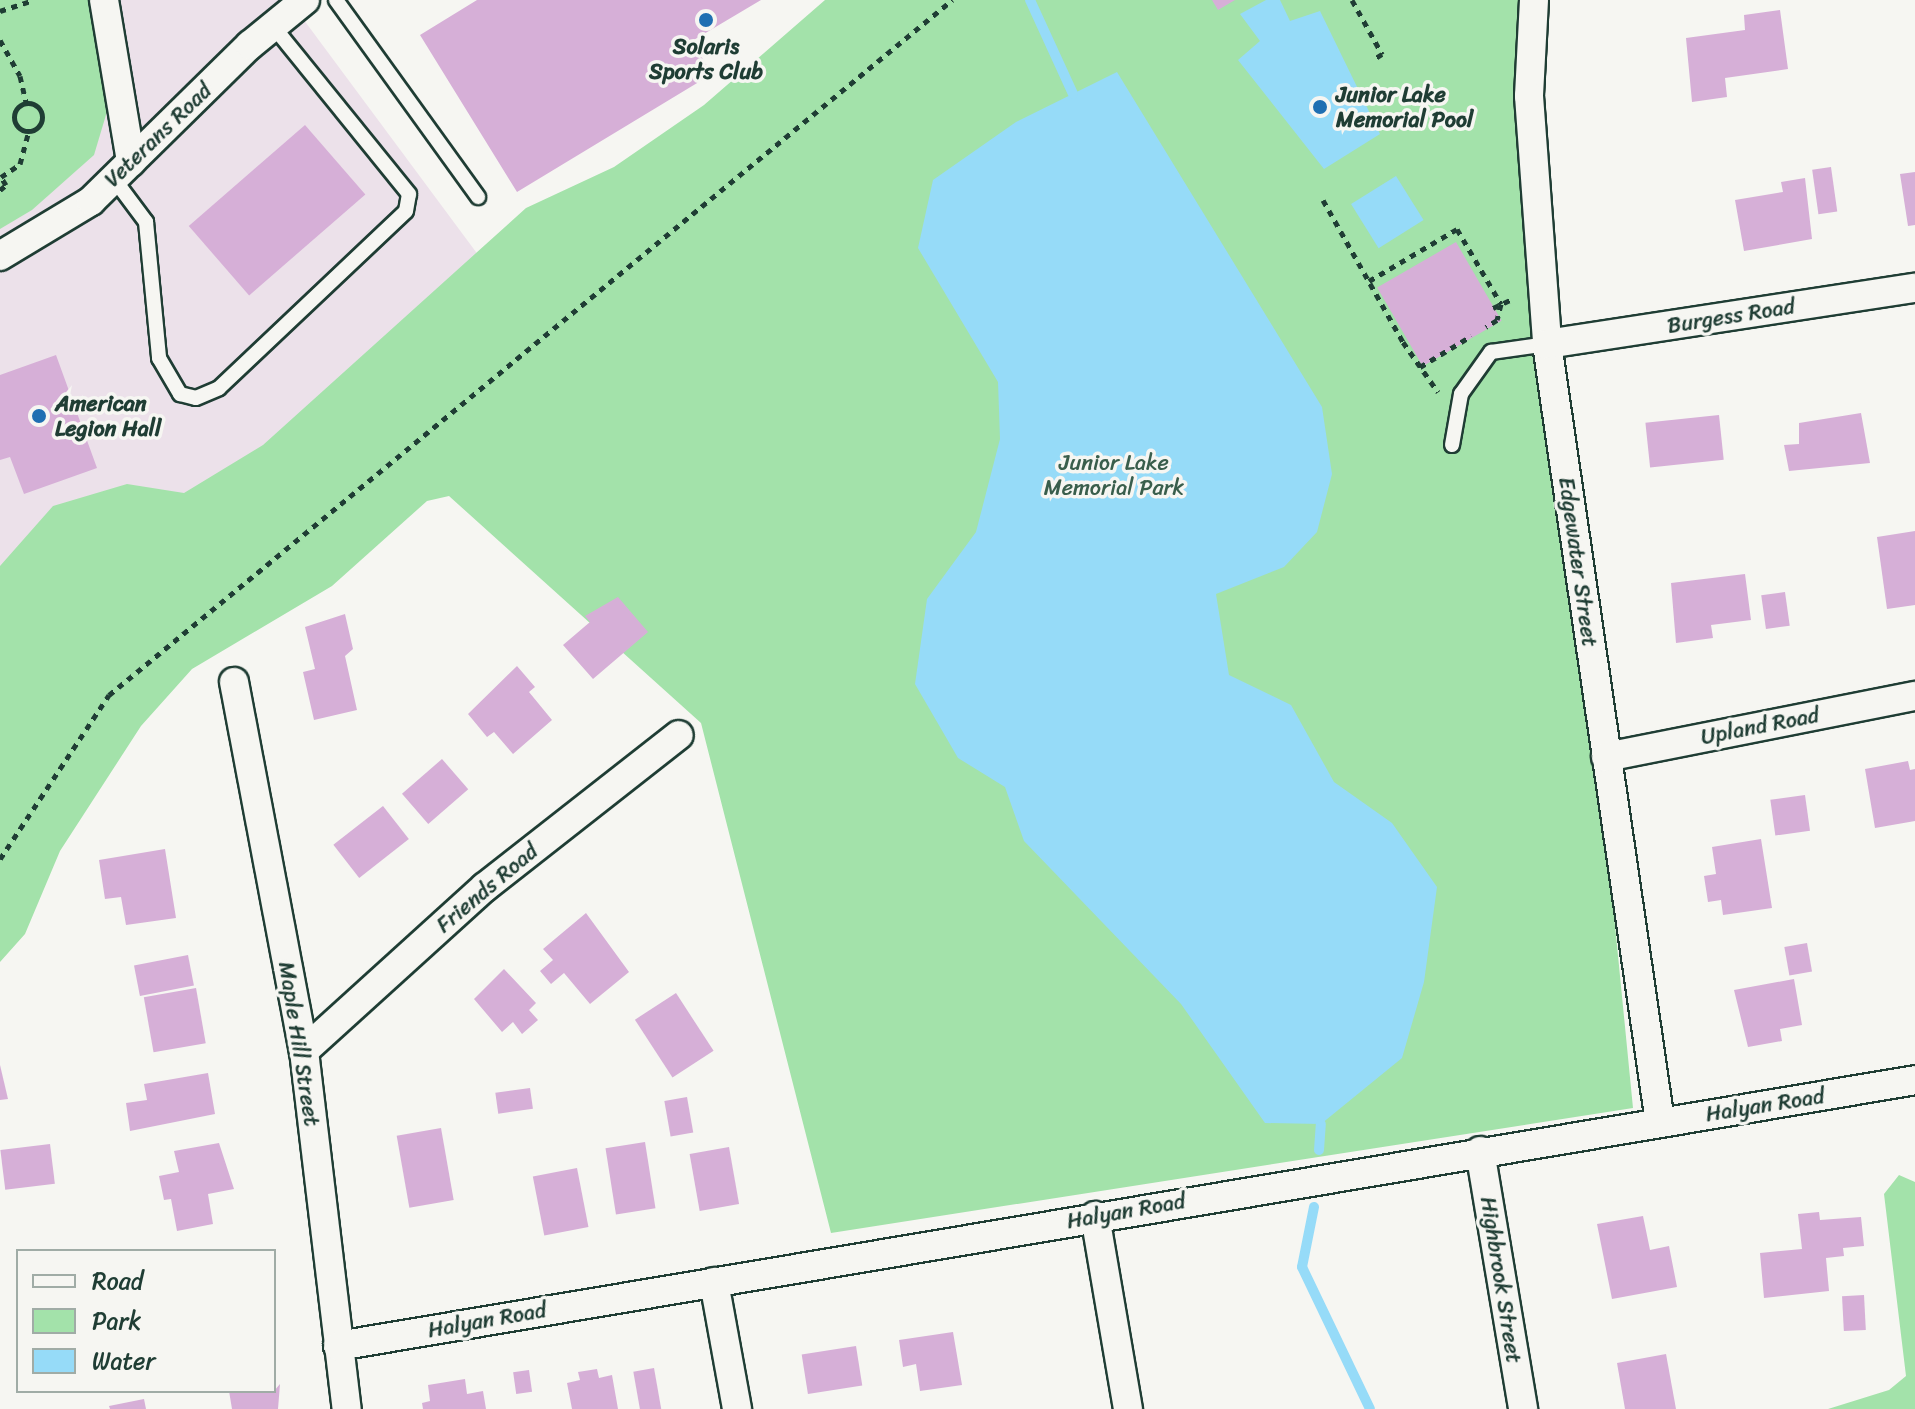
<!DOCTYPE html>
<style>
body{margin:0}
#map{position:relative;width:1915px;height:1409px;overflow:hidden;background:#f6f6f2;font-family:Sriracha,sans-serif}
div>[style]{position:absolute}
.built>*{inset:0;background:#ece1ea}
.green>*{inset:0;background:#a3e2aa}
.water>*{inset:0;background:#96dbf8;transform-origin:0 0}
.stream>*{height:10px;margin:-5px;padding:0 5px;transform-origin:5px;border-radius:5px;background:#96dbf8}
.building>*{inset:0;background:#d6afd7;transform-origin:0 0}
.path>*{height:5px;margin-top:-2.5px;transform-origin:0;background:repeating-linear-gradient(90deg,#1f3d34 0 6px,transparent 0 12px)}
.path>.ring{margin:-2.5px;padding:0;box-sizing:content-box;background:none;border:5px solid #1f3d34;border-radius:50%}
.roads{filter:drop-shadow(2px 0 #1f3d34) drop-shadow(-2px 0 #1f3d34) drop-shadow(0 2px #1f3d34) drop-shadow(0 -2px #1f3d34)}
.service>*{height:14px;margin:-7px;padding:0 7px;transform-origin:7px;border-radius:7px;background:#f6f6f2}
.minor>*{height:28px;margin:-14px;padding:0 14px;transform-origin:14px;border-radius:14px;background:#f6f6f2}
.dots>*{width:22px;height:22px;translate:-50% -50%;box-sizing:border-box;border:4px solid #f6f6f2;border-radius:50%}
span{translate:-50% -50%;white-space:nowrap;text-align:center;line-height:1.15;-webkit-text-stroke:7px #f6f6f2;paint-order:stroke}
.poi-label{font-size:22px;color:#1f3d34;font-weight:700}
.left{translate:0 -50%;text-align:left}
.street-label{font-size:22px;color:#1f3d34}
.park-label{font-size:22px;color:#395e4c}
.legend{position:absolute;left:16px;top:1249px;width:260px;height:144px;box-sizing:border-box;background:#f6f6f2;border:2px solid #a0aca6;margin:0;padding:10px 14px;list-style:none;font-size:24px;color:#1f3d34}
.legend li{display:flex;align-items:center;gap:16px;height:40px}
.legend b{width:40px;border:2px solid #a0aca6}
</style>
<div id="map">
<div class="built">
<div style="clip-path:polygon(0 0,304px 0,295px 8px,542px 341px,0 824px)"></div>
</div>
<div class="green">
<div style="clip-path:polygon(0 0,105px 0,117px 78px,94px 155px,32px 210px,0 229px)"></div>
<div style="clip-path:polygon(825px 0,1524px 0,1633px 1108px,831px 1233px,701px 723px,449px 496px,427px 501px,332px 586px,192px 669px,141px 726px,60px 851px,25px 934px,0 962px,0 566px,53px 506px,127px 484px,184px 493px,263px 445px,526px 208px,614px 167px,704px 105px)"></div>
<div style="clip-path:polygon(1899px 1175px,1915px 1182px,1915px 1409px,1828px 1409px,1889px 1390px,1906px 1376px,1884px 1194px)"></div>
</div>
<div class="water">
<div style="clip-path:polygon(1266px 0,1280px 0,1290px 21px,1320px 11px,1380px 134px,1324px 169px,1238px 60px,1260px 41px,1240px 14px)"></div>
<div style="clip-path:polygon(1117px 72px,1322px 407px,1332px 474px,1317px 532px,1284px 567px,1216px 594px,1229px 675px,1291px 705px,1334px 782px,1392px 823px,1437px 887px,1424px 982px,1402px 1058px,1321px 1124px,1265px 1123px,1181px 1004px,1024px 841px,1005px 787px,958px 758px,915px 684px,927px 599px,976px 532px,1000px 439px,998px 382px,918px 248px,933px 180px,1016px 122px)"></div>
<div style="left:1396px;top:176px;width:52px;height:53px;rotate:58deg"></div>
</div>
<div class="stream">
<div style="left:1030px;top:0;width:103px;rotate:65.4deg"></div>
<div style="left:1319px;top:1150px;width:26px;rotate:-86deg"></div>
<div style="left:1314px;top:1207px;width:61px;rotate:101.3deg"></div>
<div style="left:1302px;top:1267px;width:157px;rotate:64.4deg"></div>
</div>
<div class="building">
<div style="clip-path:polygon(477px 0,761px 0,692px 41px,712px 74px,517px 192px,420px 35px)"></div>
<div style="clip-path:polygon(1212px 0,1235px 0,1218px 10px)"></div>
<div style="clip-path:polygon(1780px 10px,1788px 69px,1725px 78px,1727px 97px,1692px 102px,1686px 38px,1745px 30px,1744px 15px)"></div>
<div style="left:305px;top:125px;width:92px;height:154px;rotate:49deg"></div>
<div style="left:1831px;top:167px;width:45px;height:19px;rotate:82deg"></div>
<div style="clip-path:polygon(1915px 172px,1915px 225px,1908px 226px,1900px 174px)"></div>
<div style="clip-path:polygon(1805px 178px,1812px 239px,1744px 251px,1735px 200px,1783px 192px,1781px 182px)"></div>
<div style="left:1456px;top:242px;width:91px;height:91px;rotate:60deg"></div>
<div style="clip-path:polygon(56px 355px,97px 468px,24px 494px,10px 457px,0 460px,0 375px)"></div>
<div style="clip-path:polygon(1861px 413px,1870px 463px,1789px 471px,1784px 445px,1799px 444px,1799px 423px)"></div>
<div style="left:1719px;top:415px;width:45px;height:74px;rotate:84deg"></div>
<div style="clip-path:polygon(1915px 531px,1915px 605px,1887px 609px,1877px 537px)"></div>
<div style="clip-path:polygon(1745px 574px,1751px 620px,1711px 625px,1713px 638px,1676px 643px,1671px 583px)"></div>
<div style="left:1785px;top:592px;width:34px;height:24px;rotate:82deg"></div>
<div style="clip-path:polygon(618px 597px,648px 632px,593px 679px,563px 645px,590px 622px,585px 616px)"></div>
<div style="clip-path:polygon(345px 614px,353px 649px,345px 656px,357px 710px,314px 720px,303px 672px,315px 669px,305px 627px)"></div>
<div style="clip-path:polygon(517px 666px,535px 687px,529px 692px,552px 720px,513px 754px,494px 732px,487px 737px,468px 714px)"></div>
<div style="left:442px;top:759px;width:40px;height:53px;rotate:49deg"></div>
<div style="clip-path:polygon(1908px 761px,1910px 770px,1915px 769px,1915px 821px,1875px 828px,1865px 769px)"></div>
<div style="left:1805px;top:795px;width:36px;height:35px;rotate:82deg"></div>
<div style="left:383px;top:806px;width:42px;height:63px;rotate:52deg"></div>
<div style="clip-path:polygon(1761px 839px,1772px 908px,1723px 915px,1721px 900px,1708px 902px,1704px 876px,1716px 874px,1712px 847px)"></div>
<div style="clip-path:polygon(165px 849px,176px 918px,126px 925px,121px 897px,105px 899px,99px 860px)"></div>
<div style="clip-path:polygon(586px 913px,629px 972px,590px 1004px,564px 973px,551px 984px,540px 971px,553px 960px,543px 949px)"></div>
<div style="left:1807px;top:943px;width:29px;height:23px;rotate:80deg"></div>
<div style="left:188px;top:955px;width:31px;height:55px;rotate:79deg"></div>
<div style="clip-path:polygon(504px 969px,536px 1003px,529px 1010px,538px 1020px,522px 1034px,513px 1022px,502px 1032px,474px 999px)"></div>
<div style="clip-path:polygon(1794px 979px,1802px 1025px,1780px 1029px,1782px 1041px,1748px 1047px,1734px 990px)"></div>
<div style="left:196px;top:988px;width:56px;height:53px;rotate:80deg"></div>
<div style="left:676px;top:993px;width:69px;height:49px;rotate:57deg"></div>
<div style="clip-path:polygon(0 1065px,8px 1099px,0 1100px)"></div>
<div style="clip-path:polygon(208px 1073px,215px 1114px,130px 1131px,126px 1103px,147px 1100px,144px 1084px)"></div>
<div style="left:530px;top:1088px;width:21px;height:35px;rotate:82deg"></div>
<div style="left:687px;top:1097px;width:36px;height:23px;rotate:80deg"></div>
<div style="left:441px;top:1128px;width:73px;height:45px;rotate:80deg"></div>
<div style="left:645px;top:1142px;width:67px;height:40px;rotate:81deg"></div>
<div style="clip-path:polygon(219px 1143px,234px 1189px,208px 1194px,213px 1224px,177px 1231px,171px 1199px,164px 1200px,159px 1176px,179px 1172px,174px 1151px)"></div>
<div style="left:50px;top:1144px;width:40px;height:50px;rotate:83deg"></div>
<div style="left:729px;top:1147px;width:58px;height:40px;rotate:80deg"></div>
<div style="left:577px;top:1168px;width:60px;height:45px;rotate:79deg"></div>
<div style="clip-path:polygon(1819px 1212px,1820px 1220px,1861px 1217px,1864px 1246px,1843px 1248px,1844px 1256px,1826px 1258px,1829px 1291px,1764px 1298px,1760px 1253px,1802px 1249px,1798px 1214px)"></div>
<div style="clip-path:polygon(1643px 1216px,1650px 1250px,1669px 1246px,1677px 1287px,1612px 1299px,1597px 1224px)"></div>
<div style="left:1864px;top:1295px;width:35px;height:22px;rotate:87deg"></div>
<div style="clip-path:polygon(953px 1332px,962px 1385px,920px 1391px,916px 1364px,903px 1367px,899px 1340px)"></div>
<div style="left:856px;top:1346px;width:40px;height:55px;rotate:81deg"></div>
<div style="clip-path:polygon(1666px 1354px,1676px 1409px,1625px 1409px,1617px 1363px)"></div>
<div style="left:654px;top:1368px;width:42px;height:21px;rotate:80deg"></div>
<div style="clip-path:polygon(597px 1369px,599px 1378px,612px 1375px,618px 1409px,572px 1409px,567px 1383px,580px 1380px,578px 1372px)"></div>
<div style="left:529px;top:1370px;width:22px;height:16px;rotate:82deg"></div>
<div style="clip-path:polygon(465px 1379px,467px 1394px,483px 1391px,486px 1409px,423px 1409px,422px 1403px,430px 1401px,428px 1385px)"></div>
<div style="clip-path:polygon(280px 1384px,278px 1409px,232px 1409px,229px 1391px,274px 1391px)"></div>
<div style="clip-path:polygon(144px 1399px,146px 1409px,110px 1409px,109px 1406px)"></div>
</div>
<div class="path">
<div style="left:1352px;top:0;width:62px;rotate:60.9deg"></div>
<div style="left:1382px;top:54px;width:9px;rotate:148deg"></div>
<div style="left:0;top:11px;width:35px;rotate:-18deg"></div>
<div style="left:0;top:40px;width:41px;rotate:60.9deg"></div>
<div style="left:20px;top:76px;width:27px;rotate:77deg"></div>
<div class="ring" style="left:14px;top:103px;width:23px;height:23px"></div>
<div style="left:1px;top:177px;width:23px;rotate:-34deg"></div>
<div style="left:20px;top:164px;width:34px;rotate:-75deg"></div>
<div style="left:0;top:190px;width:8px;rotate:-40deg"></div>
<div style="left:6px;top:185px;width:9px;rotate:-122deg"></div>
<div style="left:1323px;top:200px;width:163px;rotate:60.6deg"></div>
<div style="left:1403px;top:342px;width:61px;rotate:55deg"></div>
<div style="left:1369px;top:281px;width:102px;rotate:-30.6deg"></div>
<div style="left:1457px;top:229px;width:87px;rotate:59.6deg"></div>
<div style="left:1501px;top:304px;width:16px;rotate:104deg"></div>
<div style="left:1497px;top:320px;width:13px;rotate:148deg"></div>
<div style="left:1493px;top:308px;width:23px;rotate:-25deg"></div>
<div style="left:1420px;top:367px;width:60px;rotate:-31.3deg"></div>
<div style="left:0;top:859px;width:197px;rotate:-56.4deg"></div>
<div style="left:109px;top:695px;width:1093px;rotate:-39.5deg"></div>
</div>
<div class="roads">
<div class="service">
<div style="left:336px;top:0;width:243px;rotate:54.2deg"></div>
<div style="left:114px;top:179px;width:54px;rotate:53.3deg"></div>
<div style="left:146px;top:222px;width:137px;rotate:84.5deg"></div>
<div style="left:159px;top:358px;width:42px;rotate:59.7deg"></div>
<div style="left:180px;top:394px;width:16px;rotate:14deg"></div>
<div style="left:196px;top:398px;width:25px;rotate:-23deg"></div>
<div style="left:219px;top:388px;width:257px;rotate:-43.4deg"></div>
<div style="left:406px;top:211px;width:17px;rotate:-80deg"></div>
<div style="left:409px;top:194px;width:216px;rotate:-129deg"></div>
<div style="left:1452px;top:445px;width:52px;rotate:-80deg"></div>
<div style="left:1461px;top:394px;width:52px;rotate:-54.5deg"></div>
<div style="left:1491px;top:352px;width:57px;rotate:-8.1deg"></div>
</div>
<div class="minor">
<div style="left:104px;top:0;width:164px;rotate:80.5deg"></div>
<div style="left:1534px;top:0;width:96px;rotate:93deg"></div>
<div style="left:1529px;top:96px;width:249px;rotate:85.8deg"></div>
<div style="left:1547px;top:344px;width:786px;rotate:81.74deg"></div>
<div style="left:0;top:256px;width:106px;rotate:-31.1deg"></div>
<div style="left:91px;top:201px;width:223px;rotate:-44.5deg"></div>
<div style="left:250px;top:45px;width:71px;rotate:-39.3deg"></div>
<div style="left:1547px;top:344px;width:372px;rotate:-8.7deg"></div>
<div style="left:234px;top:682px;width:376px;rotate:79.3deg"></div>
<div style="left:304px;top:1051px;width:361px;rotate:83.2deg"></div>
<div style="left:1606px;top:757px;width:315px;rotate:-11.2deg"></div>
<div style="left:304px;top:1051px;width:244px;rotate:-42.2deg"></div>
<div style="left:485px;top:887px;width:246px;rotate:-38.1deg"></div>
<div style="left:1480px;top:1151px;width:262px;rotate:80.5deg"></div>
<div style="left:1095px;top:1216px;width:196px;rotate:80.3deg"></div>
<div style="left:714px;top:1282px;width:129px;rotate:79.7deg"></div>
<div style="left:338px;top:1346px;width:1599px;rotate:-9.57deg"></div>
</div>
</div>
<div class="dots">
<div style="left:706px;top:20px;background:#1f6fb2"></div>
<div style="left:1320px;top:107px;background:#1f6fb2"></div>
<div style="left:39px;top:416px;background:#1f6fb2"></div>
</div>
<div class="poi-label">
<span style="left:706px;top:59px">Solaris<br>Sports Club</span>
<span class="left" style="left:1336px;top:107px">Junior Lake<br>Memorial Pool</span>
<span class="left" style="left:55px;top:416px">American<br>Legion Hall</span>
</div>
<div class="street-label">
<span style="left:158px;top:135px;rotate:-44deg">Veterans Road</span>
<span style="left:1731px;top:316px;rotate:-9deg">Burgess Road</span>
<span style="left:1578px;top:562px;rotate:82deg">Edgewater Street</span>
<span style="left:1760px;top:726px;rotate:-11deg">Upland Road</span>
<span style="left:487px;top:888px;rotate:-40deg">Friends Road</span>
<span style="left:299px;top:1044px;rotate:81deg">Maple Hill Street</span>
<span style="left:1765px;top:1105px;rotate:-9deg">Halyan Road</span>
<span style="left:1126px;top:1211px;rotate:-10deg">Halyan Road</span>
<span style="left:1501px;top:1280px;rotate:81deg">Highbrook Street</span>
<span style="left:487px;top:1320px;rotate:-10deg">Halyan Road</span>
</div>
<div class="park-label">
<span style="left:1114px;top:475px">Junior Lake<br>Memorial Park</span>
</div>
<ul class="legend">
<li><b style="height:10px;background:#f6f6f2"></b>Road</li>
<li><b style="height:22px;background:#a3e2aa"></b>Park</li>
<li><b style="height:22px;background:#96dbf8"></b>Water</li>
</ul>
</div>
